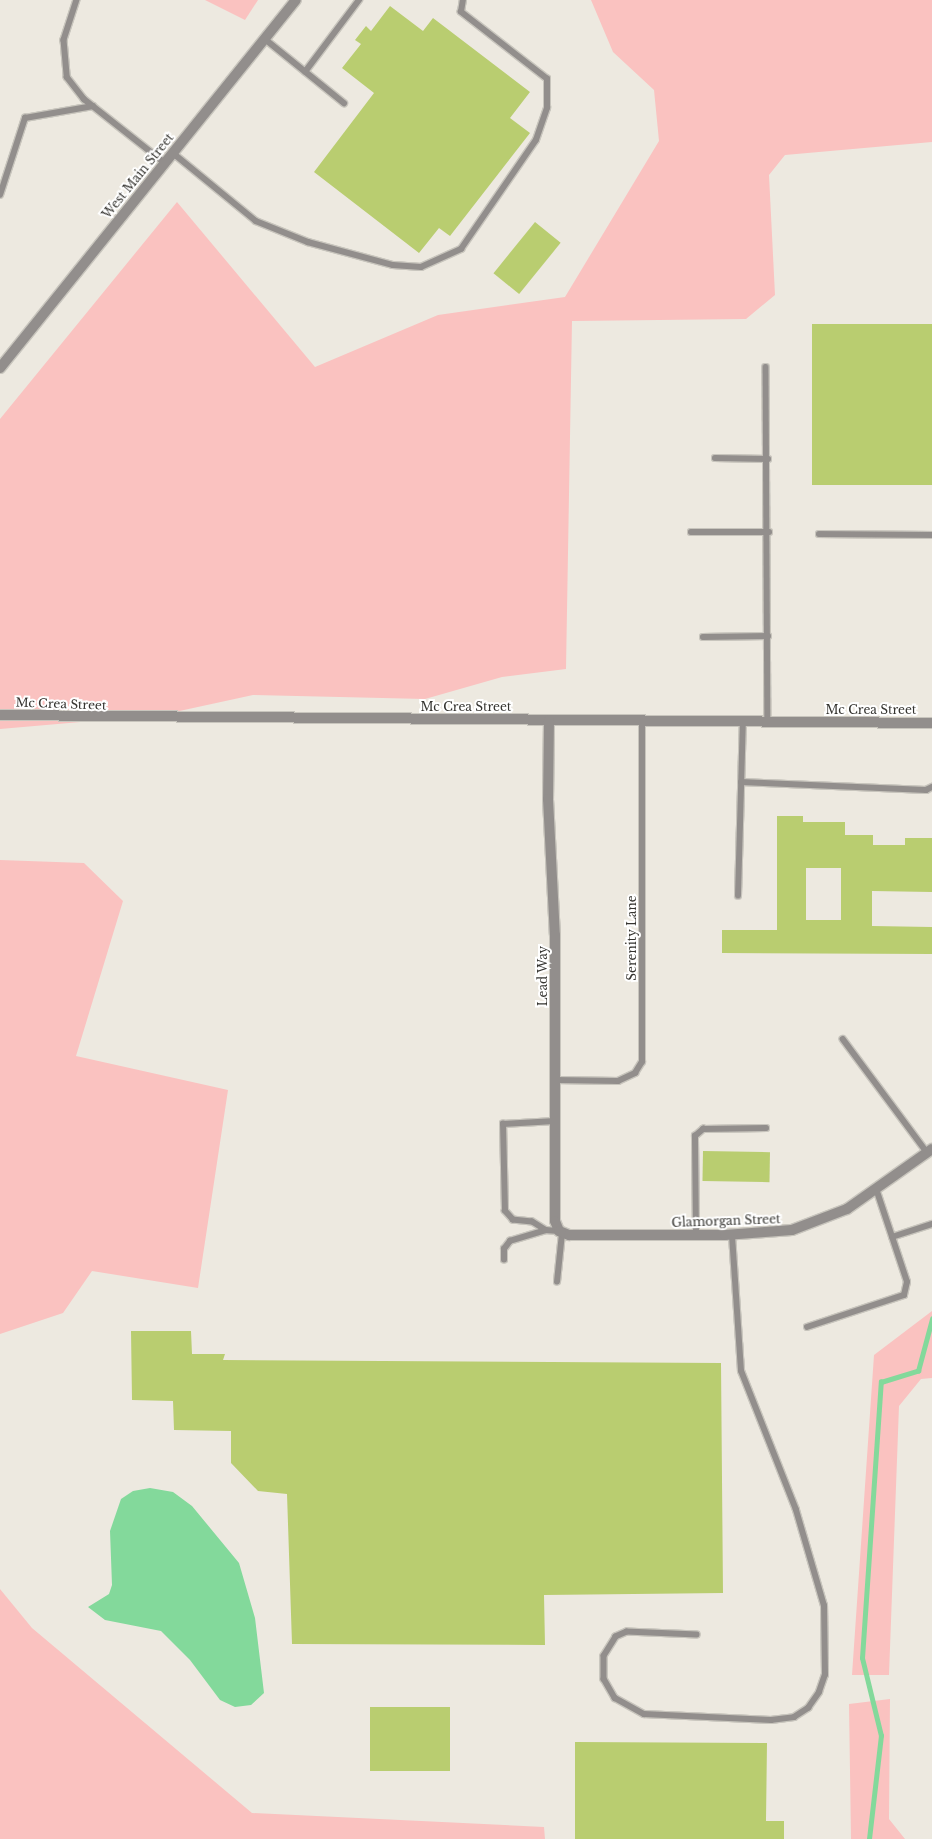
<!DOCTYPE html>
<style>
body{margin:0}
#map{position:relative;width:932px;height:1839px;overflow:hidden;background:#ede9e0;font-family:"Libre Baskerville",serif}
div>[style]{position:absolute}
.green>*{inset:0;background:#fac2c0}
.water>*{inset:0;background:#83d99b}
.stream>*{height:4.5px;margin:-2.25px;padding:0 2.25px;transform-origin:2.25px;border-radius:2.25px;background:#83d99b}
.building>*{inset:0;background:#b9cd70;transform-origin:0 0}
.roads{filter:drop-shadow(1px 0 #c8c5bd) drop-shadow(-1px 0 #c8c5bd) drop-shadow(0 1px #c8c5bd) drop-shadow(0 -1px #c8c5bd)}
.lane>*{height:5.5px;margin:-2.75px;padding:0 2.75px;transform-origin:2.75px;border-radius:2.75px;background:#928e8c}
.street>*{height:10px;margin:-5px;padding:0 5px;transform-origin:5px;border-radius:5px;background:#928e8c}
span{translate:-50% -50%;white-space:nowrap;text-align:center;line-height:1.15;-webkit-text-stroke:4px #fff;paint-order:stroke}
.street-label{font-size:12px;color:#353430}
</style>
<div id="map">
<div class="green">
<div style="clip-path:polygon(205px 0,258px 0,245px 20px)"></div>
<div style="clip-path:polygon(591px 0,932px 0,932px 142px,785px 155px,769px 175px,775px 295px,746px 319px,572px 321px,566px 669px,502px 677px,425px 699px,253px 695px,161px 715px,0 729px,0 419px,177px 202px,315px 367px,438px 315px,565px 297px,659px 141px,654px 90px,613px 52px)"></div>
<div style="clip-path:polygon(0 860px,84px 863px,123px 901px,76px 1056px,228px 1090px,198px 1288px,92px 1271px,63px 1313px,0 1334px)"></div>
<div style="clip-path:polygon(932px 1311px,932px 1378px,921px 1379px,899px 1406px,889px 1675px,852px 1675px,874px 1355px)"></div>
<div style="clip-path:polygon(0 1589px,32px 1628px,252px 1813px,544px 1827px,545px 1839px,0 1839px)"></div>
<div style="clip-path:polygon(890px 1699px,889px 1819px,905px 1839px,851px 1839px,849px 1704px)"></div>
</div>
<div class="water">
<div style="clip-path:polygon(150px 1488px,173px 1492px,192px 1506px,239px 1563px,255px 1618px,264px 1693px,251px 1705px,235px 1707px,220px 1700px,190px 1660px,161px 1631px,105px 1620px,88px 1607px,109px 1594px,112px 1585px,110px 1531px,121px 1499px,133px 1491px)"></div>
</div>
<div class="stream">
<div style="left:869px;top:1839px;width:104px;rotate:-83.4deg"></div>
<div style="left:881px;top:1736px;width:80px;rotate:-103.7deg"></div>
<div style="left:862px;top:1658px;width:277px;rotate:-86.1deg"></div>
<div style="left:881px;top:1382px;width:39px;rotate:-17deg"></div>
<div style="left:918px;top:1371px;width:54px;rotate:-74.9deg"></div>
</div>
<div class="building">
<div style="clip-path:polygon(390px 6px,423px 31px,433px 18px,530px 92px,510px 118px,530px 133px,450px 236px,439px 228px,419px 253px,314px 172px,374px 93px,342px 68px,361px 44px,355px 40px,366px 26px,371px 31px)"></div>
<div style="left:535px;top:222px;width:33px;height:66px;rotate:39deg"></div>
<div style="left:812px;top:324px;width:120px;height:161px"></div>
<div style="clip-path:polygon(evenodd,777px 816px,803px 816px,803px 822px,845px 822px,845px 835px,873px 835px,873px 845px,905px 845px,905px 838px,932px 838px,932px 892px,872px 891px,872px 926px,932px 927px,932px 954px,722px 953px,722px 930px,777px 930px,777px 816px,806px 868px,841px 868px,841px 920px,806px 920px,806px 868px)"></div>
<div style="left:703px;top:1151px;width:67px;height:30px;rotate:1deg"></div>
<div style="clip-path:polygon(131px 1331px,191px 1331px,192px 1354px,225px 1354px,223px 1360px,721px 1363px,723px 1593px,544px 1595px,545px 1645px,292px 1644px,287px 1494px,258px 1491px,231px 1463px,231px 1431px,174px 1430px,173px 1401px,132px 1400px)"></div>
<div style="left:370px;top:1707px;width:80px;height:64px"></div>
<div style="clip-path:polygon(575px 1742px,767px 1743px,766px 1821px,784px 1821px,784px 1839px,575px 1839px)"></div>
</div>
<div class="roads">
<div class="lane">
<div style="left:77px;top:0;width:42px;rotate:108deg"></div>
<div style="left:64px;top:40px;width:37px;rotate:85deg"></div>
<div style="left:67px;top:77px;width:28px;rotate:52deg"></div>
<div style="left:84px;top:99px;width:103px;rotate:38.3deg"></div>
<div style="left:265px;top:39px;width:102px;rotate:39deg"></div>
<div style="left:305px;top:72px;width:90px;rotate:-53.1deg"></div>
<div style="left:173px;top:153px;width:107px;rotate:39.3deg"></div>
<div style="left:256px;top:221px;width:56px;rotate:22deg"></div>
<div style="left:308px;top:242px;width:88px;rotate:15.1deg"></div>
<div style="left:393px;top:265px;width:28px;rotate:4deg"></div>
<div style="left:421px;top:267px;width:44px;rotate:-24.2deg"></div>
<div style="left:461px;top:249px;width:132px;rotate:-55.5deg"></div>
<div style="left:536px;top:140px;width:34px;rotate:-71deg"></div>
<div style="left:547px;top:108px;width:29px;rotate:-90deg"></div>
<div style="left:547px;top:79px;width:109px;rotate:-142.1deg"></div>
<div style="left:461px;top:12px;width:12px;rotate:-81deg"></div>
<div style="left:0;top:195px;width:81px;rotate:-72deg"></div>
<div style="left:25px;top:118px;width:69px;rotate:-10deg"></div>
<div style="left:766px;top:367px;width:354px;rotate:89.7deg"></div>
<div style="left:715px;top:458px;width:53px;rotate:1.1deg"></div>
<div style="left:691px;top:532px;width:78px"></div>
<div style="left:819px;top:534px;width:113px;rotate:0.5deg"></div>
<div style="left:703px;top:637px;width:65px;rotate:-0.9deg"></div>
<div style="left:741px;top:782px;width:185px;rotate:2.5deg"></div>
<div style="left:926px;top:790px;width:7px;rotate:-27deg"></div>
<div style="left:738px;top:896px;width:175px;rotate:-88.4deg"></div>
<div style="left:843px;top:1039px;width:141px;rotate:53.4deg"></div>
<div style="left:555px;top:1080px;width:63px;rotate:0.9deg"></div>
<div style="left:618px;top:1081px;width:19px;rotate:-25deg"></div>
<div style="left:635px;top:1073px;width:13px;rotate:-58deg"></div>
<div style="left:642px;top:1062px;width:342px;rotate:-90deg"></div>
<div style="left:545px;top:1230px;width:15px;rotate:-148deg"></div>
<div style="left:532px;top:1222px;width:19px;rotate:-174deg"></div>
<div style="left:513px;top:1220px;width:12px;rotate:-132deg"></div>
<div style="left:505px;top:1211px;width:87px;rotate:-91.3deg"></div>
<div style="left:503px;top:1124px;width:52px;rotate:-3.3deg"></div>
<div style="left:696px;top:1235px;width:99px;rotate:-90.6deg"></div>
<div style="left:695px;top:1136px;width:11px;rotate:-41deg"></div>
<div style="left:703px;top:1129px;width:63px;rotate:-0.9deg"></div>
<div style="left:892px;top:1237px;width:42px;rotate:-18deg"></div>
<div style="left:504px;top:1260px;width:11px;rotate:-90deg"></div>
<div style="left:504px;top:1249px;width:10px;rotate:-53deg"></div>
<div style="left:510px;top:1241px;width:37px;rotate:-17deg"></div>
<div style="left:545px;top:1230px;width:14px;rotate:4deg"></div>
<div style="left:557px;top:1282px;width:48px;rotate:-84.1deg"></div>
<div style="left:807px;top:1327px;width:102px;rotate:-18.3deg"></div>
<div style="left:904px;top:1295px;width:13px;rotate:-77deg"></div>
<div style="left:907px;top:1282px;width:98px;rotate:-108.4deg"></div>
<div style="left:697px;top:1635px;width:70px;rotate:-177.5deg"></div>
<div style="left:627px;top:1632px;width:12px;rotate:156deg"></div>
<div style="left:616px;top:1637px;width:22px;rotate:122deg"></div>
<div style="left:604px;top:1656px;width:23px;rotate:90deg"></div>
<div style="left:604px;top:1679px;width:22px;rotate:60deg"></div>
<div style="left:615px;top:1698px;width:33px;rotate:29deg"></div>
<div style="left:644px;top:1714px;width:127px;rotate:2.7deg"></div>
<div style="left:771px;top:1720px;width:23px;rotate:-7deg"></div>
<div style="left:794px;top:1717px;width:17px;rotate:-33deg"></div>
<div style="left:808px;top:1708px;width:19px;rotate:-55deg"></div>
<div style="left:819px;top:1692px;width:18px;rotate:-71deg"></div>
<div style="left:825px;top:1675px;width:69px;rotate:-90.8deg"></div>
<div style="left:824px;top:1606px;width:100px;rotate:-106.3deg"></div>
<div style="left:796px;top:1510px;width:149px;rotate:-111.6deg"></div>
<div style="left:741px;top:1371px;width:136px;rotate:-93.8deg"></div>
</div>
<div class="street">
<div style="left:0;top:368px;width:472px;rotate:-51.2deg"></div>
<div style="left:0;top:715px;width:932px;rotate:0.49deg"></div>
<div style="left:549px;top:720px;width:79px;rotate:90.7deg"></div>
<div style="left:548px;top:799px;width:136px;rotate:87.1deg"></div>
<div style="left:555px;top:935px;width:286px;rotate:90deg"></div>
<div style="left:555px;top:1221px;width:11px;rotate:68deg"></div>
<div style="left:559px;top:1231px;width:11px;rotate:22deg"></div>
<div style="left:569px;top:1235px;width:156px"></div>
<div style="left:725px;top:1235px;width:67px;rotate:-4.3deg"></div>
<div style="left:792px;top:1230px;width:59px;rotate:-20.9deg"></div>
<div style="left:847px;top:1209px;width:104px;rotate:-35.2deg"></div>
</div>
</div>
<div class="street-label">
<span style="left:138px;top:176px;rotate:-51deg">West Main Street</span>
<span style="left:61px;top:704px;rotate:2deg">Mc Crea Street</span>
<span style="left:466px;top:707px">Mc Crea Street</span>
<span style="left:871px;top:710px">Mc Crea Street</span>
<span style="left:632px;top:938px;rotate:-90deg">Serenity Lane</span>
<span style="left:543px;top:976px;rotate:-90deg">Lead Way</span>
<span style="left:726px;top:1221px;rotate:-2deg">Glamorgan Street</span>
</div>
</div>
